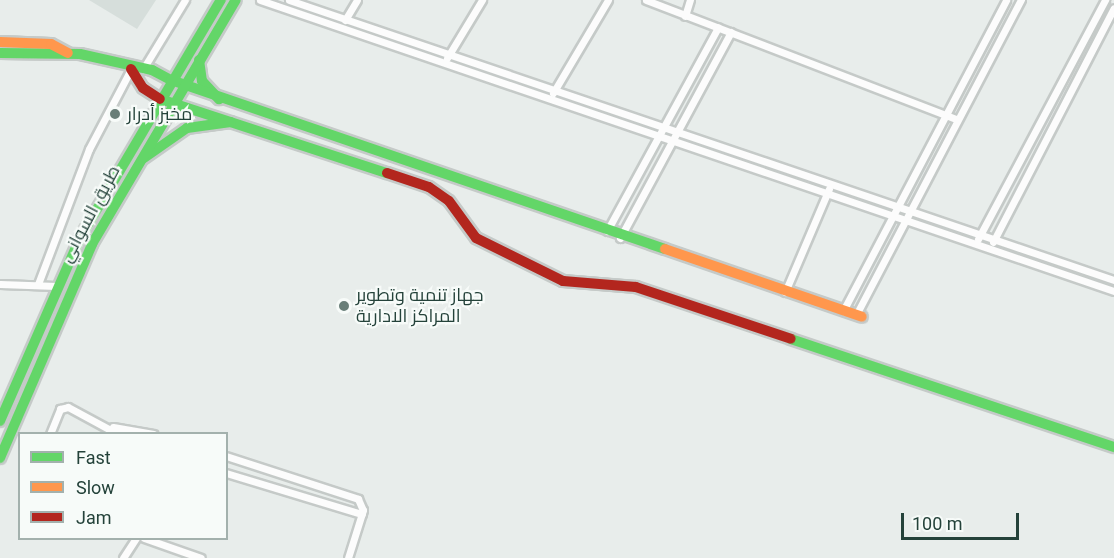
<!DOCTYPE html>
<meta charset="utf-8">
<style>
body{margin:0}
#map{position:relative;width:1114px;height:558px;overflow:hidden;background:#e8edeb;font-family:Roboto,Cairo,sans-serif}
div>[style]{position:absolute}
.built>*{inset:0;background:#d6dedb}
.roads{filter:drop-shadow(2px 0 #c5cac8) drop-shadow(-2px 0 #c5cac8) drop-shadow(0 2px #c5cac8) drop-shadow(0 -2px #c5cac8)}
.street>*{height:7px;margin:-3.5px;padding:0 3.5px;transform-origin:3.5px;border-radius:3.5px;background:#fcfcfc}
.fast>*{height:10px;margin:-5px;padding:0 5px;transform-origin:5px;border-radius:5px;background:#63d668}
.slow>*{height:10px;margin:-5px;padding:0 5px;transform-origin:5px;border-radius:5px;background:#ff974d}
.jam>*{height:10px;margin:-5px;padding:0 5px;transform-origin:5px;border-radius:5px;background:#b3261e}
.dots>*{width:16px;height:16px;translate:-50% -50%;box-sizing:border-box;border:3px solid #f7fbf9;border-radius:50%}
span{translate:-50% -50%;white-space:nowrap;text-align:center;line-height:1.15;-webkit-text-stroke:4.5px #f7fbf9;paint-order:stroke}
.poi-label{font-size:18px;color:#24423a}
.left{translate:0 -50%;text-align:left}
.street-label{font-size:18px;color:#24423a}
.legend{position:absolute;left:18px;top:432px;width:210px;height:108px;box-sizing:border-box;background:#f7fbf9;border:2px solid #a3b1ad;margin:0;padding:8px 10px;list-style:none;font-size:18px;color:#24423a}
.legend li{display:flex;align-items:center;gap:12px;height:30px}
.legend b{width:30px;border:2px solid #a3b1ad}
.scale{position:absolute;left:901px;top:513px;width:118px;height:27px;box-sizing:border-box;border:3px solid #24423a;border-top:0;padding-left:8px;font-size:18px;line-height:21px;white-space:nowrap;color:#24423a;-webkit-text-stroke:4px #f7fbf9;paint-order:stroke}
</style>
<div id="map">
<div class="built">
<div style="clip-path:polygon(89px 0,156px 0,137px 29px)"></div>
</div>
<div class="roads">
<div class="street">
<div style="left:260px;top:0;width:902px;rotate:18.82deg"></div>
<div style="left:289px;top:0;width:871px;rotate:18.75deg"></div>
<div style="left:646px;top:0;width:332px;rotate:21deg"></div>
<div style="left:685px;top:16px;width:17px;rotate:-73deg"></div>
<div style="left:345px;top:20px;width:23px;rotate:-59deg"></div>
<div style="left:447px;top:58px;width:68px;rotate:-58.9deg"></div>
<div style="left:143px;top:69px;width:81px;rotate:-58.7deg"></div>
<div style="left:553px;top:93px;width:108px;rotate:-59.4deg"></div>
<div style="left:607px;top:231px;width:232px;rotate:-61.4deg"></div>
<div style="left:620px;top:238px;width:234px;rotate:-61.7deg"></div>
<div style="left:978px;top:239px;width:271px;rotate:-62deg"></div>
<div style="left:993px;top:242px;width:263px;rotate:-62.7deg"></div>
<div style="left:0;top:284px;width:56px;rotate:2deg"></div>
<div style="left:38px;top:284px;width:144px;rotate:-69.3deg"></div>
<div style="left:89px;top:149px;width:90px;rotate:-62.3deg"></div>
<div style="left:785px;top:292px;width:112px;rotate:-66.9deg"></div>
<div style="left:843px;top:311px;width:351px;rotate:-62.3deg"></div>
<div style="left:856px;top:315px;width:356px;rotate:-62.4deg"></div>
<div style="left:113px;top:427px;width:41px;rotate:9.9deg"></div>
<div style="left:50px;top:434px;width:27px;rotate:-68deg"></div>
<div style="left:60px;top:409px;width:8px;rotate:-14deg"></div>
<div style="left:68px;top:407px;width:57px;rotate:28.4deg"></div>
<div style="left:226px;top:456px;width:139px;rotate:18deg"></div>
<div style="left:358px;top:499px;width:12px;rotate:66deg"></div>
<div style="left:363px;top:510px;width:50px;rotate:107.4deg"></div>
<div style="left:226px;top:473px;width:142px;rotate:16.8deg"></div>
<div style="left:144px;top:538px;width:60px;rotate:19.3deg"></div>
<div style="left:123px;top:558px;width:24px;rotate:-57deg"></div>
</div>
<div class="fast">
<div style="left:0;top:53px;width:80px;rotate:0.7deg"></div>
<div style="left:80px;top:54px;width:74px;rotate:12.5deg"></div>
<div style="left:152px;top:70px;width:21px;rotate:28deg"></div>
<div style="left:199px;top:60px;width:21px;rotate:82deg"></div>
<div style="left:202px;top:81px;width:25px;rotate:47deg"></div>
<div style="left:171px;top:80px;width:522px;rotate:18.89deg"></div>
<div style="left:160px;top:99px;width:239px;rotate:18.1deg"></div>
<div style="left:144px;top:158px;width:52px;rotate:-34.9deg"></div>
<div style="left:187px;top:128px;width:44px;rotate:-7.8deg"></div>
<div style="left:791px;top:339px;width:341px;rotate:18.5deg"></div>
<div style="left:0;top:421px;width:200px;rotate:-66.4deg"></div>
<div style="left:80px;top:238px;width:277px;rotate:-59.4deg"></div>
<div style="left:0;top:458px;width:233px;rotate:-66.7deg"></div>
<div style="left:92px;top:244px;width:283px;rotate:-59.5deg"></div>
</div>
<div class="slow">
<div style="left:0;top:42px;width:51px;rotate:2.2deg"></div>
<div style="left:51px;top:44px;width:19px;rotate:28deg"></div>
<div style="left:665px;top:249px;width:208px;rotate:19deg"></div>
</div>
<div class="jam">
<div style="left:131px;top:69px;width:22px;rotate:58deg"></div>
<div style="left:143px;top:88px;width:20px;rotate:33deg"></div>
<div style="left:387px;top:173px;width:44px;rotate:18.4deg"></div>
<div style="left:429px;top:187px;width:24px;rotate:35deg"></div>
<div style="left:449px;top:201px;width:46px;rotate:53.9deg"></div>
<div style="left:476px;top:238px;width:97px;rotate:26.3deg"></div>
<div style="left:563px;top:281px;width:73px;rotate:4.7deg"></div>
<div style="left:636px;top:287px;width:163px;rotate:18.5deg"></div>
</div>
</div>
<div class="dots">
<div style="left:115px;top:114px;background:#697e78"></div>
<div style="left:344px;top:306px;background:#697e78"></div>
</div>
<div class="poi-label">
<span class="left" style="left:127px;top:114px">مخبز أدرار</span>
<span class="left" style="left:356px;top:306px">جهاز تنمية وتطوير<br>المراكز الادارية</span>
</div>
<div class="street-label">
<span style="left:90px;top:214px;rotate:-62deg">طريق السواني</span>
</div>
<ul class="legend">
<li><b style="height:8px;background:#63d668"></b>Fast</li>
<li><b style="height:8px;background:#ff974d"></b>Slow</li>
<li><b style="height:8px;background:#b3261e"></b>Jam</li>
</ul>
<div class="scale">100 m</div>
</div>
